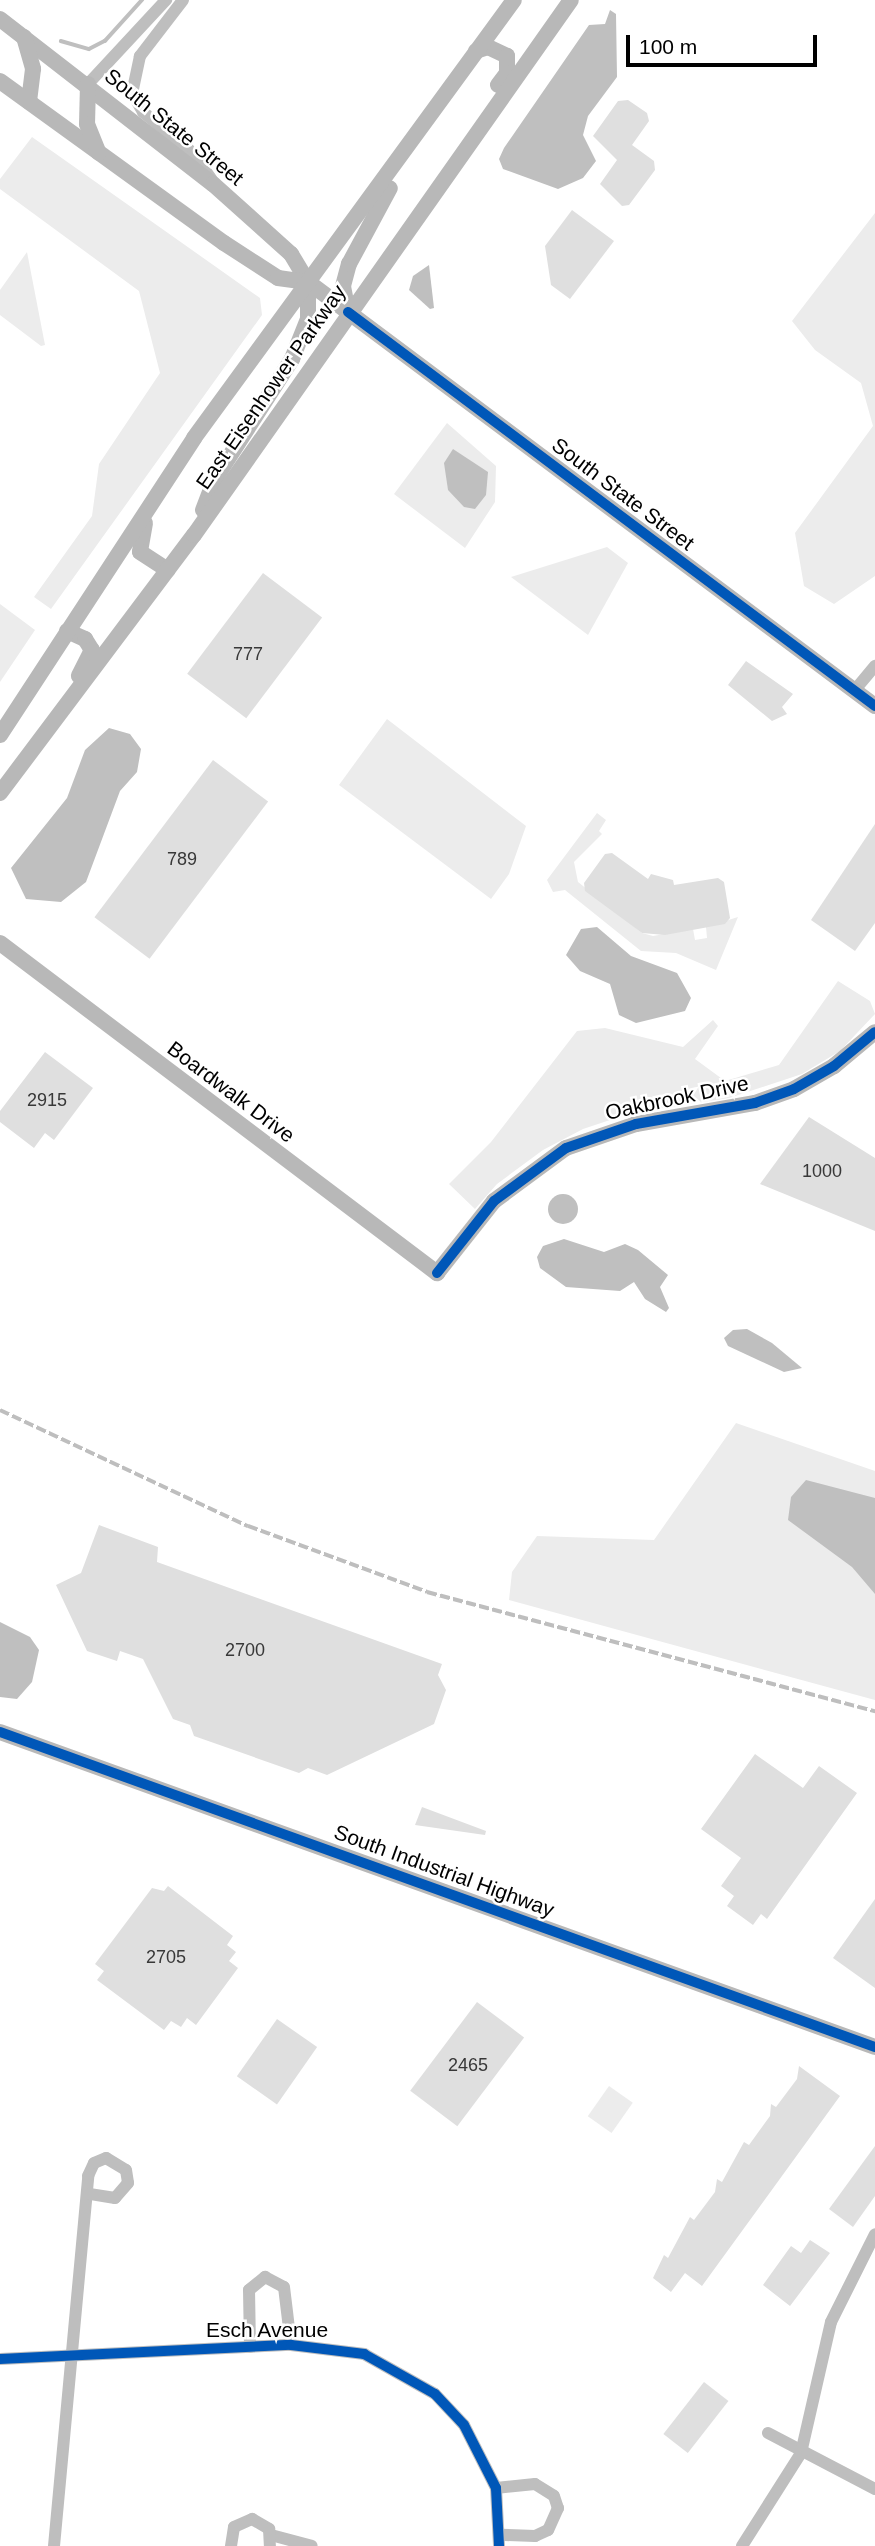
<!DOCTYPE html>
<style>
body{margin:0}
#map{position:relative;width:875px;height:2546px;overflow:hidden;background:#fff;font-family:Helvetica,sans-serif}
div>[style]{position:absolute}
.green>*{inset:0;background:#ececec;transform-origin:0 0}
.water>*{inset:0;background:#bfbfbf}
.round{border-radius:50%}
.stream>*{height:3.5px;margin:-1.75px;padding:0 1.75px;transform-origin:1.75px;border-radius:1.75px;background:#bfbfbf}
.building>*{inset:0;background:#dfdfdf;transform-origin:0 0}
.street>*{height:12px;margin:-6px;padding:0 6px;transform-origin:6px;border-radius:6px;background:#bebebe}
.secondary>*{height:16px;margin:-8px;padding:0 8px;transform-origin:8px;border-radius:8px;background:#b8b8b8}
.rail>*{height:3.5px;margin-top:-1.75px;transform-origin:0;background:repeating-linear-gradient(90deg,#bebebe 0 10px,transparent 0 13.5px)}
.cycleway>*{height:10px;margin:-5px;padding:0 5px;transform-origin:5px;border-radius:5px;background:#0057b8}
span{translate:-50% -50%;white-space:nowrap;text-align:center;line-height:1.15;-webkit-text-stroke:5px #fff;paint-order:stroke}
.number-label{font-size:18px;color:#383838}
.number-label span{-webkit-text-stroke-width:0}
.street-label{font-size:21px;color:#000}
.scale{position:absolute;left:626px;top:35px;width:191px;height:32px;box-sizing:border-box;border:4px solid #000;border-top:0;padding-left:9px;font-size:21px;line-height:24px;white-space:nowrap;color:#000;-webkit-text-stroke:5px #fff;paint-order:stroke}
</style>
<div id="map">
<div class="green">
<div style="clip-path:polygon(32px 137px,260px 298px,262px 315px,51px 609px,34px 597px,92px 516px,99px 464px,160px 373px,139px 291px,0 189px,0 179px)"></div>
<div style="clip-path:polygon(875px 213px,875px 576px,834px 604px,804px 586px,795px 533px,873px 426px,861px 383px,815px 350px,792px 321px)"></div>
<div style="clip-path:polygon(27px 252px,45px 345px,41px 346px,0 315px,0 290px)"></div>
<div style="clip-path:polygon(447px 423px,496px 466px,495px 502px,465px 548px,394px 494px)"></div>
<div style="clip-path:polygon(607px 547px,628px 563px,588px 635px,511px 577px)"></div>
<div style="clip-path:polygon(0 604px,35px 630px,0 682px)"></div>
<div style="clip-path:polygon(387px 719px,526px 826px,509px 874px,491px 899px,339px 785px)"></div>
<div style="clip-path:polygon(597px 813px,606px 820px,599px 831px,602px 834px,574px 862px,578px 882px,642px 933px,653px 936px,693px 929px,695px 940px,707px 938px,706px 927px,738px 917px,716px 970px,676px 953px,641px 951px,565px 890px,553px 892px,547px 880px)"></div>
<div style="clip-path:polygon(838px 981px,870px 1001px,875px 1014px,840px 1051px,802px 1074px,729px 1098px,631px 1113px,583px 1129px,543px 1150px,497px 1184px,475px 1209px,449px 1184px,491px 1142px,577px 1031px,605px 1028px,683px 1047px,713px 1020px,718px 1026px,695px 1059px,725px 1081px,779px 1065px)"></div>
<div style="clip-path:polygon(736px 1423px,875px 1471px,875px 1700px,509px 1600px,512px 1572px,537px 1536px,654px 1540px)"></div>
<div style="left:609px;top:2086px;width:29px;height:37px;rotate:35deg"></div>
</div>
<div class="water">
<div style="clip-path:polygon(610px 10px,616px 14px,617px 77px,588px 116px,583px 135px,596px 161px,583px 178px,558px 189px,503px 169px,499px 159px,504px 148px,589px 25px,605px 24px)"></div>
<div style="clip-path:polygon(429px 265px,434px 308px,430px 309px,409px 290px,413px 276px)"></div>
<div style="clip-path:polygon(453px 449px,488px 472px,486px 495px,475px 509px,464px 507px,448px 490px,444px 463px)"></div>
<div style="clip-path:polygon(109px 728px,130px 734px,141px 749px,137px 772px,120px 791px,86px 882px,61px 902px,26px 899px,11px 868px,67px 798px,85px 750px)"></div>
<div style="clip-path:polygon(597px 927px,631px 956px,677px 973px,691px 998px,685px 1011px,636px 1023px,619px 1015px,610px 984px,580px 971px,566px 955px,581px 929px)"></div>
<div class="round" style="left:548px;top:1194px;width:30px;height:30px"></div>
<div style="clip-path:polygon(564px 1239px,604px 1252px,625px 1244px,638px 1250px,668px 1275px,660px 1287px,669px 1308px,666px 1312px,645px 1299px,634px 1282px,620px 1291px,566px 1287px,540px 1268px,537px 1257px,543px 1246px)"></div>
<div style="clip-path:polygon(747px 1329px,772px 1343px,802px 1368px,784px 1372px,728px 1346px,724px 1338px,733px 1330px)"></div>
<div style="clip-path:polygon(806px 1480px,875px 1498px,875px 1594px,852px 1567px,788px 1520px,791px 1497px)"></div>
<div style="clip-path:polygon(0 1622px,30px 1637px,39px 1650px,32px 1682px,17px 1699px,0 1697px)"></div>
</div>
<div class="stream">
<div style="left:61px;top:41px;width:29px;rotate:16deg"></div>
<div style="left:89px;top:49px;width:18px;rotate:-27deg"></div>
<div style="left:105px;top:41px;width:55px;rotate:-47.9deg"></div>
</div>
<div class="building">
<div style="clip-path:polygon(628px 100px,647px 113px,649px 121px,632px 145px,654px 161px,655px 170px,629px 205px,622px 206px,600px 184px,617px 160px,593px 136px,618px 101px)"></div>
<div style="clip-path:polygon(572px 210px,614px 241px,570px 299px,551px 285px,545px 246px)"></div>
<div style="left:263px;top:573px;width:74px;height:126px;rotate:37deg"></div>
<div style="clip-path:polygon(746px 661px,793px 694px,782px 707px,787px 714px,772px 721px,728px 685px)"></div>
<div style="left:213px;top:760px;width:69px;height:197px;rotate:37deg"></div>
<div style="clip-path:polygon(875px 824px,875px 923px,855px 951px,811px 920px)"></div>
<div style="clip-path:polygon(612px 853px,648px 879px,651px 874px,673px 880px,674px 885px,718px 878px,724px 882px,730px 918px,725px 924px,665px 935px,642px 933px,585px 891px,584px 883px,605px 854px)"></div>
<div style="clip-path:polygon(45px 1052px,93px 1088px,54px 1140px,45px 1133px,34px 1148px,0 1122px,0 1111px)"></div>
<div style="clip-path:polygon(809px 1117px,875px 1158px,875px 1231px,760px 1184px)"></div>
<div style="clip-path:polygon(99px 1525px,158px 1547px,157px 1562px,442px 1664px,438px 1675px,446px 1690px,434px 1724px,327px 1775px,308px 1768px,299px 1773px,194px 1736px,190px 1725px,173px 1719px,143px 1659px,120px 1651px,117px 1661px,87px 1651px,56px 1585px,81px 1573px)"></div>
<div style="clip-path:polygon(755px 1754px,803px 1788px,819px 1766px,857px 1793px,767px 1919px,761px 1914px,753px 1925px,727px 1906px,734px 1896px,721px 1886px,741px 1858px,701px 1829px)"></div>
<div style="clip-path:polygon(422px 1807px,486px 1831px,485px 1835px,415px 1825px)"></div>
<div style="clip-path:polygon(168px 1886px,233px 1936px,227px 1945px,236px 1952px,229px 1961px,238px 1968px,196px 2025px,187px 2018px,181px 2027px,171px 2021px,164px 2030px,97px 1980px,104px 1971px,95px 1964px,152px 1888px,164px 1891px)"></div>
<div style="clip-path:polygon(875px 1899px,875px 1988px,833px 1958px)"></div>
<div style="left:477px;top:2002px;width:59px;height:111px;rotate:37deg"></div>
<div style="left:277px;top:2019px;width:49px;height:70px;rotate:35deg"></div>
<div style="clip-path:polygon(799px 2066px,840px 2096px,702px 2286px,685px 2273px,671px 2292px,653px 2278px,664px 2255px,668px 2258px,690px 2217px,694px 2220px,715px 2192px,717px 2179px,722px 2182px,744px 2142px,749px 2145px,770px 2116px,771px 2104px,776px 2107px,797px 2079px)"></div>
<div style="clip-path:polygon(875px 2146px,875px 2196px,853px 2227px,829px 2209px)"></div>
<div style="clip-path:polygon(810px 2240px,830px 2253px,790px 2306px,763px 2285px,791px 2246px,801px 2253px)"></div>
<div style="left:704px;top:2382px;width:31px;height:66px;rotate:38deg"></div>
</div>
<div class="street">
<div style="left:183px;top:0;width:71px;rotate:127.5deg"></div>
<div style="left:140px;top:56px;width:38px;rotate:102deg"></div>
<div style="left:132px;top:93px;width:22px;rotate:60deg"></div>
<div style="left:143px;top:112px;width:65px;rotate:39.4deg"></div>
<div style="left:193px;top:153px;width:33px;rotate:55deg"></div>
<div style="left:88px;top:84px;width:115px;rotate:-47.1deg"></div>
<div style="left:854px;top:691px;width:33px;rotate:-50deg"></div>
<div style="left:250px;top:2347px;width:57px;rotate:-91deg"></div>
<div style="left:249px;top:2290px;width:21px;rotate:-39deg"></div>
<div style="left:265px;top:2277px;width:21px;rotate:28deg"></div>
<div style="left:284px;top:2287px;width:58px;rotate:83.1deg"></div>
<div style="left:0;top:2359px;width:291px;rotate:-2.8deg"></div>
<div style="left:291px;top:2345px;width:74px;rotate:7deg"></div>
<div style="left:364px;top:2354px;width:81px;rotate:29.4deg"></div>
<div style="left:435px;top:2394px;width:42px;rotate:46.9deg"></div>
<div style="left:464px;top:2425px;width:71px;rotate:63.1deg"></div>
<div style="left:496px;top:2488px;width:58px;rotate:87deg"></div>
<div style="left:768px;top:2433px;width:121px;rotate:27.6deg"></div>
<div style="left:496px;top:2488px;width:39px;rotate:-6deg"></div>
<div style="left:535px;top:2484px;width:22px;rotate:32deg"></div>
<div style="left:554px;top:2496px;width:13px;rotate:72deg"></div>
<div style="left:558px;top:2508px;width:24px;rotate:114deg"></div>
<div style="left:548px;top:2530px;width:14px;rotate:155deg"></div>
<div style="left:535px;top:2536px;width:35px;rotate:-178deg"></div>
<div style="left:271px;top:2535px;width:42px;rotate:15deg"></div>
<div style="left:54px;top:2546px;width:372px;rotate:-84.7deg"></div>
<div style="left:88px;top:2176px;width:14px;rotate:-65deg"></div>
<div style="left:94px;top:2163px;width:13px;rotate:-23deg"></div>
<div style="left:106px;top:2158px;width:23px;rotate:31deg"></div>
<div style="left:126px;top:2170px;width:13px;rotate:81deg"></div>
<div style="left:128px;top:2183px;width:20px;rotate:131deg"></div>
<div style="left:115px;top:2198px;width:26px;rotate:-171deg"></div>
<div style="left:231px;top:2546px;width:19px;rotate:-81deg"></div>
<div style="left:234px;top:2527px;width:20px;rotate:-24deg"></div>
<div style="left:252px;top:2519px;width:20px;rotate:30deg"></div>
<div style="left:269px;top:2529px;width:17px;rotate:87deg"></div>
<div style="left:742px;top:2546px;width:110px;rotate:-57.6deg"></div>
<div style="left:801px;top:2453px;width:134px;rotate:-77.1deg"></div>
<div style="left:831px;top:2322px;width:98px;rotate:-63.4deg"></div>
</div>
<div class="secondary">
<div style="left:0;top:19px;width:269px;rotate:37.8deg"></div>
<div style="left:213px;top:184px;width:105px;rotate:41.9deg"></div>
<div style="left:291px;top:254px;width:33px;rotate:59deg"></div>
<div style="left:308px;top:282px;width:708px;rotate:36.79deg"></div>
<div style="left:24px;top:37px;width:33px;rotate:74deg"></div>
<div style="left:33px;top:69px;width:33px;rotate:97deg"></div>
<div style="left:476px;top:51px;width:13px;rotate:-18deg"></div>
<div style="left:488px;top:47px;width:21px;rotate:25deg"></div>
<div style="left:507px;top:56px;width:17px;rotate:90deg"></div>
<div style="left:507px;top:73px;width:15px;rotate:127deg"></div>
<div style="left:0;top:81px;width:276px;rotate:35.9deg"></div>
<div style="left:224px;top:243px;width:64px;rotate:32.9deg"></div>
<div style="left:278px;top:278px;width:30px;rotate:8deg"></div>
<div style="left:88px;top:84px;width:40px;rotate:91.4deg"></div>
<div style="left:87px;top:124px;width:31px;rotate:68deg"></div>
<div style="left:348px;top:312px;width:26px;rotate:-101deg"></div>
<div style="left:343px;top:286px;width:23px;rotate:-75deg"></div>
<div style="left:349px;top:264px;width:86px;rotate:-61.7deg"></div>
<div style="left:203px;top:510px;width:33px;rotate:-69deg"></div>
<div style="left:215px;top:479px;width:143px;rotate:-57.3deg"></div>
<div style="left:292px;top:359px;width:43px;rotate:-68.2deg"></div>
<div style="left:308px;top:319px;width:37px;rotate:-90deg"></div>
<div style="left:145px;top:523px;width:29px;rotate:100deg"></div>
<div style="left:140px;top:552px;width:33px;rotate:33deg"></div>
<div style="left:67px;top:631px;width:20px;rotate:24deg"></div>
<div style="left:85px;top:639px;width:13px;rotate:58deg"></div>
<div style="left:92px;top:650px;width:29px;rotate:117deg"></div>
<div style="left:0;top:735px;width:355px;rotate:-56.8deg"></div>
<div style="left:194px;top:438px;width:542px;rotate:-53.85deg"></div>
<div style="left:0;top:793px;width:323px;rotate:-53.1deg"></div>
<div style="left:194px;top:535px;width:654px;rotate:-54.83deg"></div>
<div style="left:0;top:943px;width:548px;rotate:37.06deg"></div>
<div style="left:437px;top:1273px;width:92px;rotate:-51.6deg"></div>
<div style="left:494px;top:1201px;width:89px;rotate:-36.4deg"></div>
<div style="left:566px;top:1148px;width:74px;rotate:-18.9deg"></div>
<div style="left:636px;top:1124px;width:121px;rotate:-10deg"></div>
<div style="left:755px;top:1103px;width:41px;rotate:-19.7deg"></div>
<div style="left:794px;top:1089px;width:46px;rotate:-29.9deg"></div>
<div style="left:834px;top:1066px;width:53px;rotate:-39.7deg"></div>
<div style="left:0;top:1732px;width:930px;rotate:19.8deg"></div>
</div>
<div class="rail">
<div style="left:0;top:1410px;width:274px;rotate:25.1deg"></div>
<div style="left:248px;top:1526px;width:191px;rotate:20.2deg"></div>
<div style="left:427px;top:1592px;width:464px;rotate:14.9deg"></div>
</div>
<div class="cycleway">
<div style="left:348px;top:312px;width:658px;rotate:36.78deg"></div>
<div style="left:437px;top:1273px;width:92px;rotate:-51.6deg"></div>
<div style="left:494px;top:1201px;width:89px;rotate:-36.4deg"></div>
<div style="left:566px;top:1148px;width:74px;rotate:-18.9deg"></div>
<div style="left:636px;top:1124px;width:121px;rotate:-10deg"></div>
<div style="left:755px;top:1103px;width:41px;rotate:-19.7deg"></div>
<div style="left:794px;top:1089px;width:46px;rotate:-29.9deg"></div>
<div style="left:834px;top:1066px;width:53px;rotate:-39.7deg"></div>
<div style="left:0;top:1732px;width:930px;rotate:19.8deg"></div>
<div style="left:0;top:2359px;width:291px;rotate:-2.8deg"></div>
<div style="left:291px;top:2345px;width:74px;rotate:7deg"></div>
<div style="left:364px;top:2354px;width:81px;rotate:29.4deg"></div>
<div style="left:435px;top:2394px;width:42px;rotate:46.9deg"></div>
<div style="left:464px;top:2425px;width:71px;rotate:63.1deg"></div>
<div style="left:496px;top:2488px;width:58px;rotate:87deg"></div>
</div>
<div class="number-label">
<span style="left:248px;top:654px">777</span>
<span style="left:182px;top:859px">789</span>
<span style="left:47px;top:1100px">2915</span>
<span style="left:822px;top:1171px">1000</span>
<span style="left:245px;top:1650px">2700</span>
<span style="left:166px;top:1957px">2705</span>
<span style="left:468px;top:2065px">2465</span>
</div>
<div class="street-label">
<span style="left:174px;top:127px;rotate:39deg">South State Street</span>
<span style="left:271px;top:387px;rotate:-55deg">East Eisenhower Parkway</span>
<span style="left:623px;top:494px;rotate:37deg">South State Street</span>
<span style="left:231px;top:1092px;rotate:37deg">Boardwalk Drive</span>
<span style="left:677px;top:1098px;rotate:-12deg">Oakbrook Drive</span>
<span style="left:444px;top:1871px;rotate:20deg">South Industrial Highway</span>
<span style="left:267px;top:2330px">Esch Avenue</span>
</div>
<div class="scale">100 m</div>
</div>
